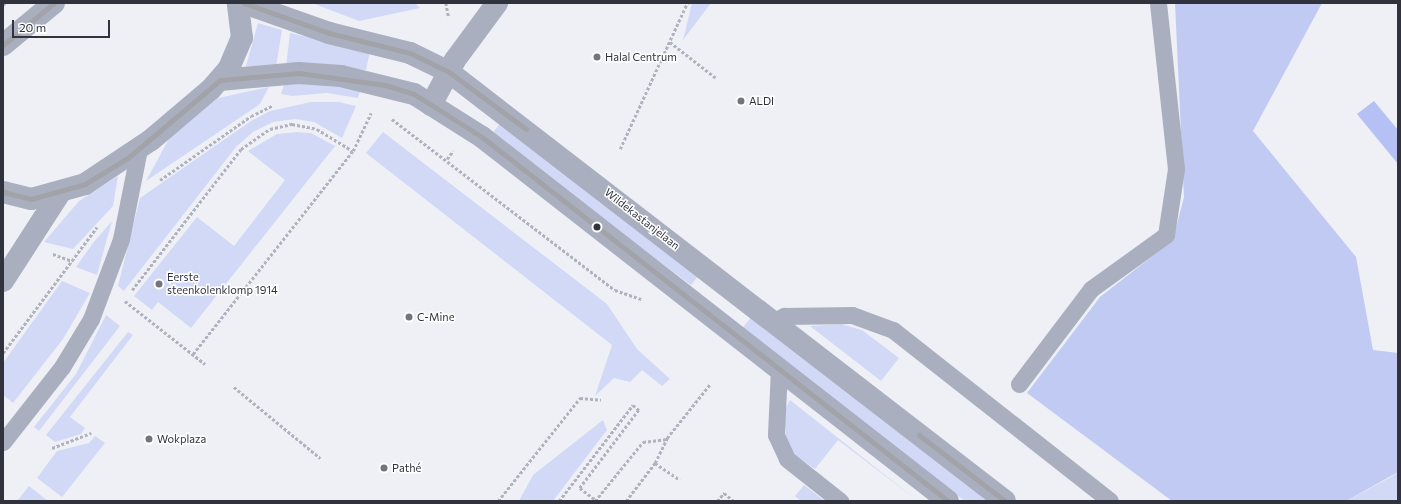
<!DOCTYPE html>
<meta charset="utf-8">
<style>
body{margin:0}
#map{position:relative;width:1401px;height:504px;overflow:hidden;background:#eef0f6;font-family:Commissioner,sans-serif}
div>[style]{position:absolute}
.green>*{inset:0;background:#d2d9f7;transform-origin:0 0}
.forest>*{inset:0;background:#c0caf3}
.water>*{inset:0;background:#b5c0f4}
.path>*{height:2.5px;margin-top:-1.25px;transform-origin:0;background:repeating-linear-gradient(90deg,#b0b3bf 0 3px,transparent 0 5px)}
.service>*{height:17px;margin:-8.5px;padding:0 8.5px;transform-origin:8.5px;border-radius:8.5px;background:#aaafc0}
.minor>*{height:22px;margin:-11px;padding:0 11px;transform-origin:11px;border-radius:11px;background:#aaafc0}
.tertiary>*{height:22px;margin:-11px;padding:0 11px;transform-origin:11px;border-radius:11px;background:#aaafc0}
.bus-1>*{height:5px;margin:-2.5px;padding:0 2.5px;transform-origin:2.5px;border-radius:2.5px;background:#a2a3a8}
.dots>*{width:11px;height:11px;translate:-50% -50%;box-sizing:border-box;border:2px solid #fff;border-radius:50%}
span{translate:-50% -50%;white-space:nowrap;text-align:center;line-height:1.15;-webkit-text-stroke:3px #fff;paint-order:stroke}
.poi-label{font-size:11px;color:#30333e}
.left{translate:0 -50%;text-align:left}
.street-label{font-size:11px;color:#30333e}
.frame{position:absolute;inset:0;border:4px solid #30333e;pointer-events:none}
.scale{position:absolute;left:12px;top:20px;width:98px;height:18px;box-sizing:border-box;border:2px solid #30333e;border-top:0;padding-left:5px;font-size:12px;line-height:14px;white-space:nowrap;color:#30333e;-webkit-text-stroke:3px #fff;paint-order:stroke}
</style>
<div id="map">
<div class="green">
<div style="clip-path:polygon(312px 3px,415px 3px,420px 8px,359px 21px)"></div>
<div style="clip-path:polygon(692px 3px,711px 3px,683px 40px)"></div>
<div style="clip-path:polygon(258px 23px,282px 30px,276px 67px,246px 66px)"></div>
<div style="clip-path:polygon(290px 33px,370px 51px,366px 70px,334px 65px,286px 66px)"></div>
<div style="clip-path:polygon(304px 83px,361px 88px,358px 98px,327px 93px,292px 96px,281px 94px,284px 85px)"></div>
<div style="clip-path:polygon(269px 87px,260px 104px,146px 181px,170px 137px,194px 114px,218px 98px)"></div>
<div style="clip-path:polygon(311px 102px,339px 102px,356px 106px,342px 138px,314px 122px,295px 119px,273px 122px,253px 132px,236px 147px,124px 291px,118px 286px,140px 198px,251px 121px,270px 111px)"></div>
<div style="left:501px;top:122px;width:250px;height:16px;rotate:37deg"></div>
<div style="clip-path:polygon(296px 132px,311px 133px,335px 146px,191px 328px,158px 302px,152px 310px,134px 296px,197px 217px,234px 246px,285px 180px,248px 151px,277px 134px)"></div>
<div style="clip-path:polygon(383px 132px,607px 304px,637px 349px,670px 379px,662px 386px,642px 370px,630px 382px,614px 378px,595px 396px,612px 345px,366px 153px)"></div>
<div style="clip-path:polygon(118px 176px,113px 206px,73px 249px,44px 242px,79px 201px)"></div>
<div style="clip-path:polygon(112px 221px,97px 275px,76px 267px,93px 243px)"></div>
<div style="clip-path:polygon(62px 281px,90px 293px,63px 339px,13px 403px,3px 395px,3px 363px)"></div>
<div style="clip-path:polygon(106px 315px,120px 326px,39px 431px,34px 427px,76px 374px)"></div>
<div style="left:752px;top:316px;width:300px;height:15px;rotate:38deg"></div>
<div style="clip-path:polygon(841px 324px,862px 330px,899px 358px,881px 381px,810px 326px)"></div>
<div style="clip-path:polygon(128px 332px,133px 335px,70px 417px,85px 428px,81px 434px,55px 442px,46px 435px)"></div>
<div style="clip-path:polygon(790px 400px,918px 501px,838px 440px,815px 469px,796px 456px,786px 438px,784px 412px)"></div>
<div style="clip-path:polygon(603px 420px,607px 430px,553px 501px,519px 501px,533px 475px)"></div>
<div style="clip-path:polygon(95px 436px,105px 443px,62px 497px,37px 478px,57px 451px,89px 443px)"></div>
<div style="clip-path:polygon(1398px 472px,1398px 501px,1346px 501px,1391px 477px)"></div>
<div style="clip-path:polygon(804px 485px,825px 501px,801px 501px,795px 496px)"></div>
<div style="clip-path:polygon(29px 486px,48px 501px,17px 501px)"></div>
</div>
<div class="forest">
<div style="clip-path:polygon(1175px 3px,1322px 3px,1253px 131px,1356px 257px,1373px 350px,1398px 353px,1398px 472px,1346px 501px,1172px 501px,1027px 393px,1100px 297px,1173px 240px,1184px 197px)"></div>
</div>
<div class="water">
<div style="clip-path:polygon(1374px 101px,1398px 130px,1398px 164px,1357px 114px)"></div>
</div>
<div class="path">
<div style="left:446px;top:3px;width:15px;rotate:79deg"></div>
<div style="left:3px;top:5px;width:3px;rotate:-45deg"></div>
<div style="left:670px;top:42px;width:58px;rotate:38deg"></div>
<div style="left:392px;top:119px;width:281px;rotate:37.5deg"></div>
<div style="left:615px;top:290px;width:28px;rotate:19deg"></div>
<div style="left:620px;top:149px;width:161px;rotate:-65.3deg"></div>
<div style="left:447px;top:159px;width:10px;rotate:-53deg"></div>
<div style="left:160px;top:180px;width:111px;rotate:-35.1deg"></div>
<div style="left:251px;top:116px;width:25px;rotate:-26deg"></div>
<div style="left:53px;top:254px;width:20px;rotate:20deg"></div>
<div style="left:132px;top:290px;width:178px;rotate:-52.3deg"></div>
<div style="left:241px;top:149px;width:35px;rotate:-35deg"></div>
<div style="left:270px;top:129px;width:23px;rotate:-13deg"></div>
<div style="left:292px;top:124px;width:25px;rotate:11deg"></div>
<div style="left:317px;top:129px;width:42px;rotate:31.4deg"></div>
<div style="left:125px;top:301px;width:102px;rotate:38.2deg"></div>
<div style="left:3px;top:353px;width:157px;rotate:-53.3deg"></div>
<div style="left:193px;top:354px;width:258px;rotate:-51.8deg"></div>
<div style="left:353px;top:151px;width:42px;rotate:-64.7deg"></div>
<div style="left:234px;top:387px;width:112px;rotate:39.5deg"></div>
<div style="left:52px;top:448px;width:42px;rotate:-21deg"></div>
<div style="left:655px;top:463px;width:30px;rotate:34deg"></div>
<div style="left:498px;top:501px;width:132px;rotate:-51.5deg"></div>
<div style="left:580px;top:398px;width:21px;rotate:5deg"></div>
<div style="left:559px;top:501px;width:121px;rotate:-52.4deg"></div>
<div style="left:633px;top:405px;width:8px;rotate:40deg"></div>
<div style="left:639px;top:410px;width:98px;rotate:127.1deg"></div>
<div style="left:580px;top:488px;width:21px;rotate:37deg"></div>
<div style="left:595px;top:501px;width:76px;rotate:-50.9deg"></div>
<div style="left:643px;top:442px;width:23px;rotate:-7deg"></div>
<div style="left:626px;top:501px;width:48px;rotate:-52.7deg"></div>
<div style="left:655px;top:463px;width:28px;rotate:-64deg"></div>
<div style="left:667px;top:438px;width:70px;rotate:-51.3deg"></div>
<div style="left:717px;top:501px;width:11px;rotate:-49deg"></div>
<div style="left:724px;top:493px;width:13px;rotate:39deg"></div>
</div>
<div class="service">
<div style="left:773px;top:322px;width:13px;rotate:-29deg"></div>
<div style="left:784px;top:316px;width:68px;rotate:-0.8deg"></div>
<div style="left:852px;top:315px;width:44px;rotate:20.1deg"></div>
<div style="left:893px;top:330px;width:276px;rotate:38.2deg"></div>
<div style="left:779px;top:368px;width:67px;rotate:92.6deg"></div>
<div style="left:776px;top:435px;width:26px;rotate:65deg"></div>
<div style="left:787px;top:459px;width:68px;rotate:38.4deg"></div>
<div style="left:1019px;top:384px;width:119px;rotate:-52.8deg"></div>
<div style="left:1091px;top:289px;width:92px;rotate:-35.8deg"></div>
<div style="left:1166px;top:235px;width:67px;rotate:-81.4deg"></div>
<div style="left:1176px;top:169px;width:167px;rotate:-96.2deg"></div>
<div style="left:3px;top:442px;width:95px;rotate:-51.8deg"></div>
<div style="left:62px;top:367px;width:56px;rotate:-58.9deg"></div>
<div style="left:91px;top:319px;width:85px;rotate:-69.4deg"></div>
<div style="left:121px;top:239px;width:92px;rotate:-78.7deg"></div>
</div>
<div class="minor">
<div style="left:431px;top:105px;width:51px;rotate:-61.9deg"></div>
<div style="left:455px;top:60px;width:71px;rotate:-53.6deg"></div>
</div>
<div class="tertiary">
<div style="left:244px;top:3px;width:90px;rotate:19.4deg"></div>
<div style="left:329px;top:33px;width:83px;rotate:13.9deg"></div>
<div style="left:410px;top:53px;width:43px;rotate:26deg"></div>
<div style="left:449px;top:72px;width:702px;rotate:37.65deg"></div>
<div style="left:3px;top:45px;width:66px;rotate:-39.5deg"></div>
<div style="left:220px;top:80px;width:79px;rotate:-5.1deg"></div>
<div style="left:299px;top:73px;width:42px;rotate:4.1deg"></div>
<div style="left:341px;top:76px;width:75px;rotate:13.9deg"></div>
<div style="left:414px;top:94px;width:80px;rotate:32.3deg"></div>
<div style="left:482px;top:137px;width:591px;rotate:37.99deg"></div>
<div style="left:3px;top:192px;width:29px;rotate:14deg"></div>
<div style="left:31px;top:199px;width:56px;rotate:-15.5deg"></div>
<div style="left:85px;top:184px;width:79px;rotate:-33.7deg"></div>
<div style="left:151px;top:140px;width:79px;rotate:-40.4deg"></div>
<div style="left:211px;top:89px;width:28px;rotate:-49deg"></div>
<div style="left:229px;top:68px;width:33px;rotate:-67deg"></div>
<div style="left:242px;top:38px;width:35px;rotate:-97deg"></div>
<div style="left:3px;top:281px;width:105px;rotate:-57.1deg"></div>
</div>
<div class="bus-1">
<div style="left:244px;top:3px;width:90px;rotate:19.4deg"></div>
<div style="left:329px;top:33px;width:83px;rotate:13.9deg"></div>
<div style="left:410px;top:53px;width:43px;rotate:26deg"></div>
<div style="left:449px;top:72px;width:96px;rotate:36.5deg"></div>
<div style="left:3px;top:45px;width:66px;rotate:-39.5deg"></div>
<div style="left:3px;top:192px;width:29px;rotate:14deg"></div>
<div style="left:31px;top:199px;width:56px;rotate:-15.5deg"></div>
<div style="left:85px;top:184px;width:52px;rotate:-31.5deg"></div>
<div style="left:129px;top:157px;width:119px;rotate:-40.2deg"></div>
<div style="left:220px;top:80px;width:79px;rotate:-5.1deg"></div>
<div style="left:299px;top:73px;width:87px;rotate:7.9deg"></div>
<div style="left:385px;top:85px;width:30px;rotate:17deg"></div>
<div style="left:414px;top:94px;width:80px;rotate:32.3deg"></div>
<div style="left:482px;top:137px;width:591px;rotate:37.99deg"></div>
<div style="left:919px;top:435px;width:108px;rotate:37.5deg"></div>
</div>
<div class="dots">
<div style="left:597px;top:57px;background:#72757e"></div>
<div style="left:741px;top:101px;background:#72757e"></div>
<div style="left:597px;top:227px;background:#30333e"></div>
<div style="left:159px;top:284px;background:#72757e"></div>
<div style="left:409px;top:317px;background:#72757e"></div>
<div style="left:149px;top:439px;background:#72757e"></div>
<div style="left:384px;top:468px;background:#72757e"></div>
</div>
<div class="poi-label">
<span class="left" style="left:605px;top:57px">Halal Centrum</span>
<span class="left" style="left:749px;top:101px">ALDI</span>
<span class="left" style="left:167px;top:284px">Eerste<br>steenkolenklomp 1914</span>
<span class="left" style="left:417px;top:317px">C-Mine</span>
<span class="left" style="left:157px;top:439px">Wokplaza</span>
<span class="left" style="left:392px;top:468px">Pathé</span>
</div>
<div class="street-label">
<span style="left:642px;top:219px;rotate:38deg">Wildekastanjelaan</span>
</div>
<div class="frame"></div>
<div class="scale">20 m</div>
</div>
